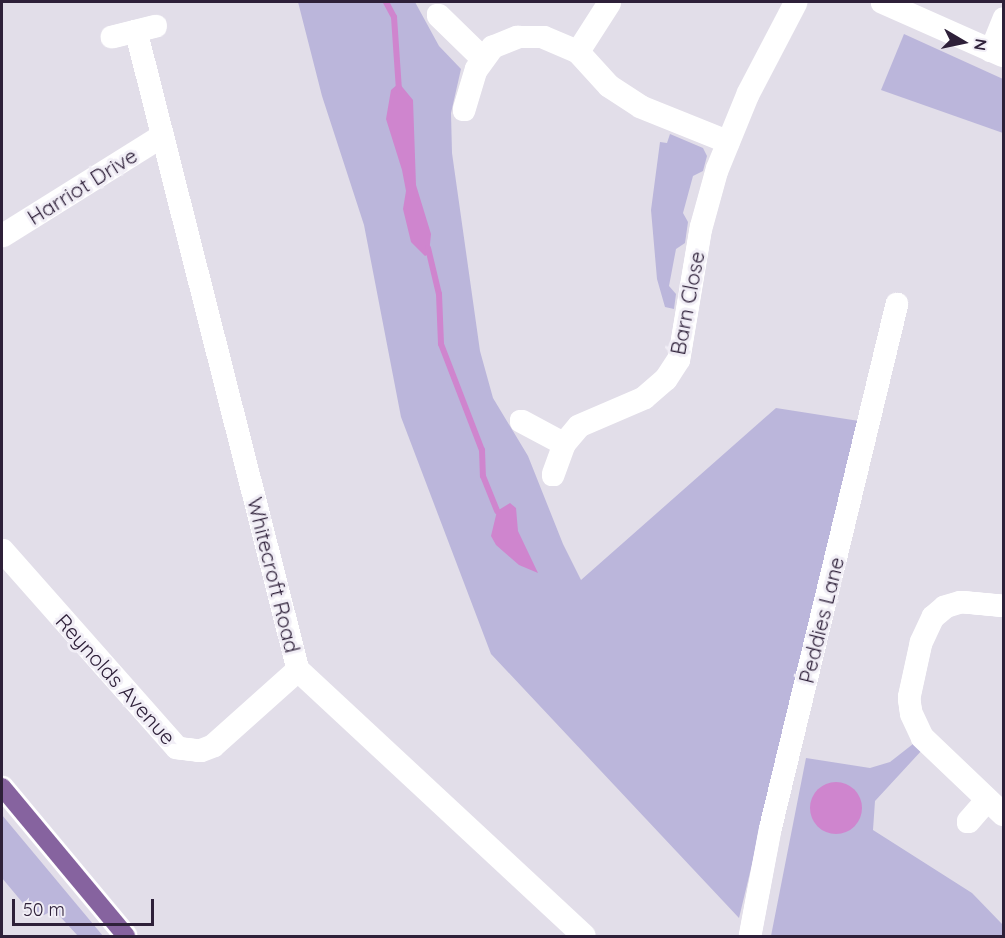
<!DOCTYPE html>
<style>
body{margin:0}
#map{position:relative;width:1005px;height:938px;overflow:hidden;background:#e2dee9;font-family:Quicksand,sans-serif}
div>[style]{position:absolute}
.green>*{inset:0;background:#bbb6db}
.water>*{inset:0;background:#cf85ce}
.round{border-radius:50%}
.stream>*{height:6px;margin:-3px;padding:0 3px;transform-origin:3px;border-radius:3px;background:#cf85ce}
.roads{filter:drop-shadow(2px 0 #fff) drop-shadow(-2px 0 #fff) drop-shadow(0 2px #fff) drop-shadow(0 -2px #fff)}
.minor>*{height:18px;margin:-9px;padding:0 9px;transform-origin:9px;border-radius:9px;background:#fff}
.major>*{height:18px;margin:-9px;padding:0 9px;transform-origin:9px;border-radius:9px;background:#86639f}
span{translate:-50% -50%;white-space:nowrap;text-align:center;line-height:1.15;-webkit-text-stroke:6px #f1eef6;paint-order:stroke}
.street-label{font-size:21px;color:#2e2039}
.frame{position:absolute;inset:0;border:3px solid #2e2039;pointer-events:none}
.north{position:absolute;left:933px;top:12px;width:60px;height:60px;-webkit-text-stroke:4px #f1eef6;paint-order:stroke;rotate:99deg;font-size:16px;font-weight:700;line-height:24px;text-align:center;color:#2e2039}
.north::after{content:'';display:block;margin:auto;width:21px;height:27px;background:#2e2039;clip-path:polygon(50% 0,100% 100%,50% 72%,0 100%)}
.scale{position:absolute;left:12px;top:899px;width:142px;height:27px;box-sizing:border-box;border:3px solid #2e2039;border-top:0;padding-left:8px;font-size:18px;line-height:21px;white-space:nowrap;color:#2e2039;-webkit-text-stroke:4px #f1eef6;paint-order:stroke}
</style>
<div id="map">
<div class="green">
<div style="clip-path:polygon(298px 2px,415px 2px,439px 46px,461px 69px,451px 113px,452px 153px,480px 351px,493px 398px,528px 456px,563px 544px,581px 580px,776px 408px,859px 421px,739px 918px,491px 654px,401px 417px,364px 225px,322px 96px)"></div>
<div style="clip-path:polygon(904px 34px,1003px 79px,1003px 133px,881px 90px)"></div>
<div style="clip-path:polygon(670px 134px,703px 148px,707px 156px,703px 171px,693px 176px,683px 213px,688px 222px,685px 243px,676px 249px,669px 286px,676px 294px,674px 309px,665px 307px,657px 279px,651px 210px,660px 142px,667px 143px)"></div>
<div style="clip-path:polygon(913px 744px,923px 749px,875px 801px,873px 830px,972px 893px,1003px 925px,1003px 936px,771px 936px,806px 758px,870px 768px,890px 762px)"></div>
<div style="clip-path:polygon(2px 815px,103px 936px,78px 936px,54px 910px,44px 915px,27px 908px,2px 878px)"></div>
</div>
<div class="water">
<div style="clip-path:polygon(399px 83px,413px 100px,416px 185px,431px 234px,429px 254px,425px 256px,411px 242px,403px 209px,406px 191px,402px 170px,386px 119px,391px 90px)"></div>
<div style="clip-path:polygon(510px 503px,516px 508px,518px 531px,538px 573px,519px 565px,496px 545px,491px 536px,497px 511px)"></div>
<div class="round" style="left:810px;top:782px;width:52px;height:52px"></div>
</div>
<div class="stream">
<div style="left:386px;top:2px;width:17px;rotate:62deg"></div>
<div style="left:394px;top:17px;width:74px;rotate:86.1deg"></div>
<div style="left:428px;top:248px;width:47px;rotate:76.6deg"></div>
<div style="left:439px;top:294px;width:50px;rotate:87.7deg"></div>
<div style="left:441px;top:344px;width:114px;rotate:68.9deg"></div>
<div style="left:482px;top:450px;width:26px;rotate:88deg"></div>
<div style="left:483px;top:476px;width:38px;rotate:68deg"></div>
</div>
<div class="roads">
<div class="minor">
<div style="left:882px;top:2px;width:133px;rotate:23.9deg"></div>
<div style="left:438px;top:15px;width:62px;rotate:44.3deg"></div>
<div style="left:136px;top:31px;width:659px;rotate:75.77deg"></div>
<div style="left:298px;top:670px;width:391px;rotate:42.9deg"></div>
<div style="left:112px;top:37px;width:45px;rotate:-14deg"></div>
<div style="left:991px;top:51px;width:35px;rotate:-68deg"></div>
<div style="left:578px;top:52px;width:59px;rotate:-57.4deg"></div>
<div style="left:464px;top:110px;width:42px;rotate:-73.3deg"></div>
<div style="left:476px;top:70px;width:29px;rotate:-54deg"></div>
<div style="left:493px;top:47px;width:27px;rotate:-22deg"></div>
<div style="left:518px;top:37px;width:25px"></div>
<div style="left:543px;top:37px;width:38px;rotate:23deg"></div>
<div style="left:578px;top:52px;width:46px;rotate:47.6deg"></div>
<div style="left:609px;top:86px;width:38px;rotate:33deg"></div>
<div style="left:641px;top:107px;width:94px;rotate:21.9deg"></div>
<div style="left:2px;top:236px;width:189px;rotate:-32deg"></div>
<div style="left:521px;top:421px;width:49px;rotate:28.1deg"></div>
<div style="left:553px;top:475px;width:33px;rotate:-70deg"></div>
<div style="left:564px;top:444px;width:23px;rotate:-50deg"></div>
<div style="left:579px;top:426px;width:71px;rotate:-23.3deg"></div>
<div style="left:644px;top:398px;width:29px;rotate:-41deg"></div>
<div style="left:666px;top:379px;width:24px;rotate:-57deg"></div>
<div style="left:679px;top:359px;width:133px;rotate:-80.5deg"></div>
<div style="left:701px;top:228px;width:60px;rotate:-74.6deg"></div>
<div style="left:717px;top:170px;width:82px;rotate:-67.8deg"></div>
<div style="left:748px;top:94px;width:104px;rotate:-62.4deg"></div>
<div style="left:2px;top:550px;width:264px;rotate:48.5deg"></div>
<div style="left:177px;top:748px;width:23px;rotate:7deg"></div>
<div style="left:200px;top:751px;width:14px;rotate:-21deg"></div>
<div style="left:213px;top:746px;width:114px;rotate:-41.8deg"></div>
<div style="left:1004px;top:606px;width:43px;rotate:-174.7deg"></div>
<div style="left:961px;top:602px;width:17px;rotate:163deg"></div>
<div style="left:945px;top:607px;width:16px;rotate:140deg"></div>
<div style="left:933px;top:617px;width:29px;rotate:115deg"></div>
<div style="left:921px;top:643px;width:56px;rotate:102.3deg"></div>
<div style="left:909px;top:698px;width:15px;rotate:82deg"></div>
<div style="left:911px;top:713px;width:26px;rotate:65deg"></div>
<div style="left:922px;top:737px;width:113px;rotate:43.6deg"></div>
<div style="left:968px;top:822px;width:29px;rotate:-49deg"></div>
<div style="left:750px;top:936px;width:108px;rotate:-79.3deg"></div>
<div style="left:770px;top:830px;width:541px;rotate:-76.43deg"></div>
</div>
<div class="major">
<div style="left:2px;top:787px;width:194px;rotate:50.2deg"></div>
</div>
</div>
<div class="street-label">
<span style="left:82px;top:186px;rotate:-32deg">Harriot Drive</span>
<span style="left:687px;top:303px;rotate:-79deg">Barn Close</span>
<span style="left:274px;top:575px;rotate:76deg">Whitecroft Road</span>
<span style="left:821px;top:620px;rotate:-76deg">Peddies Lane</span>
<span style="left:116px;top:679px;rotate:48deg">Reynolds Avenue</span>
</div>
<div class="frame"></div>
<div class="north">N</div>
<div class="scale">50 m</div>
</div>
